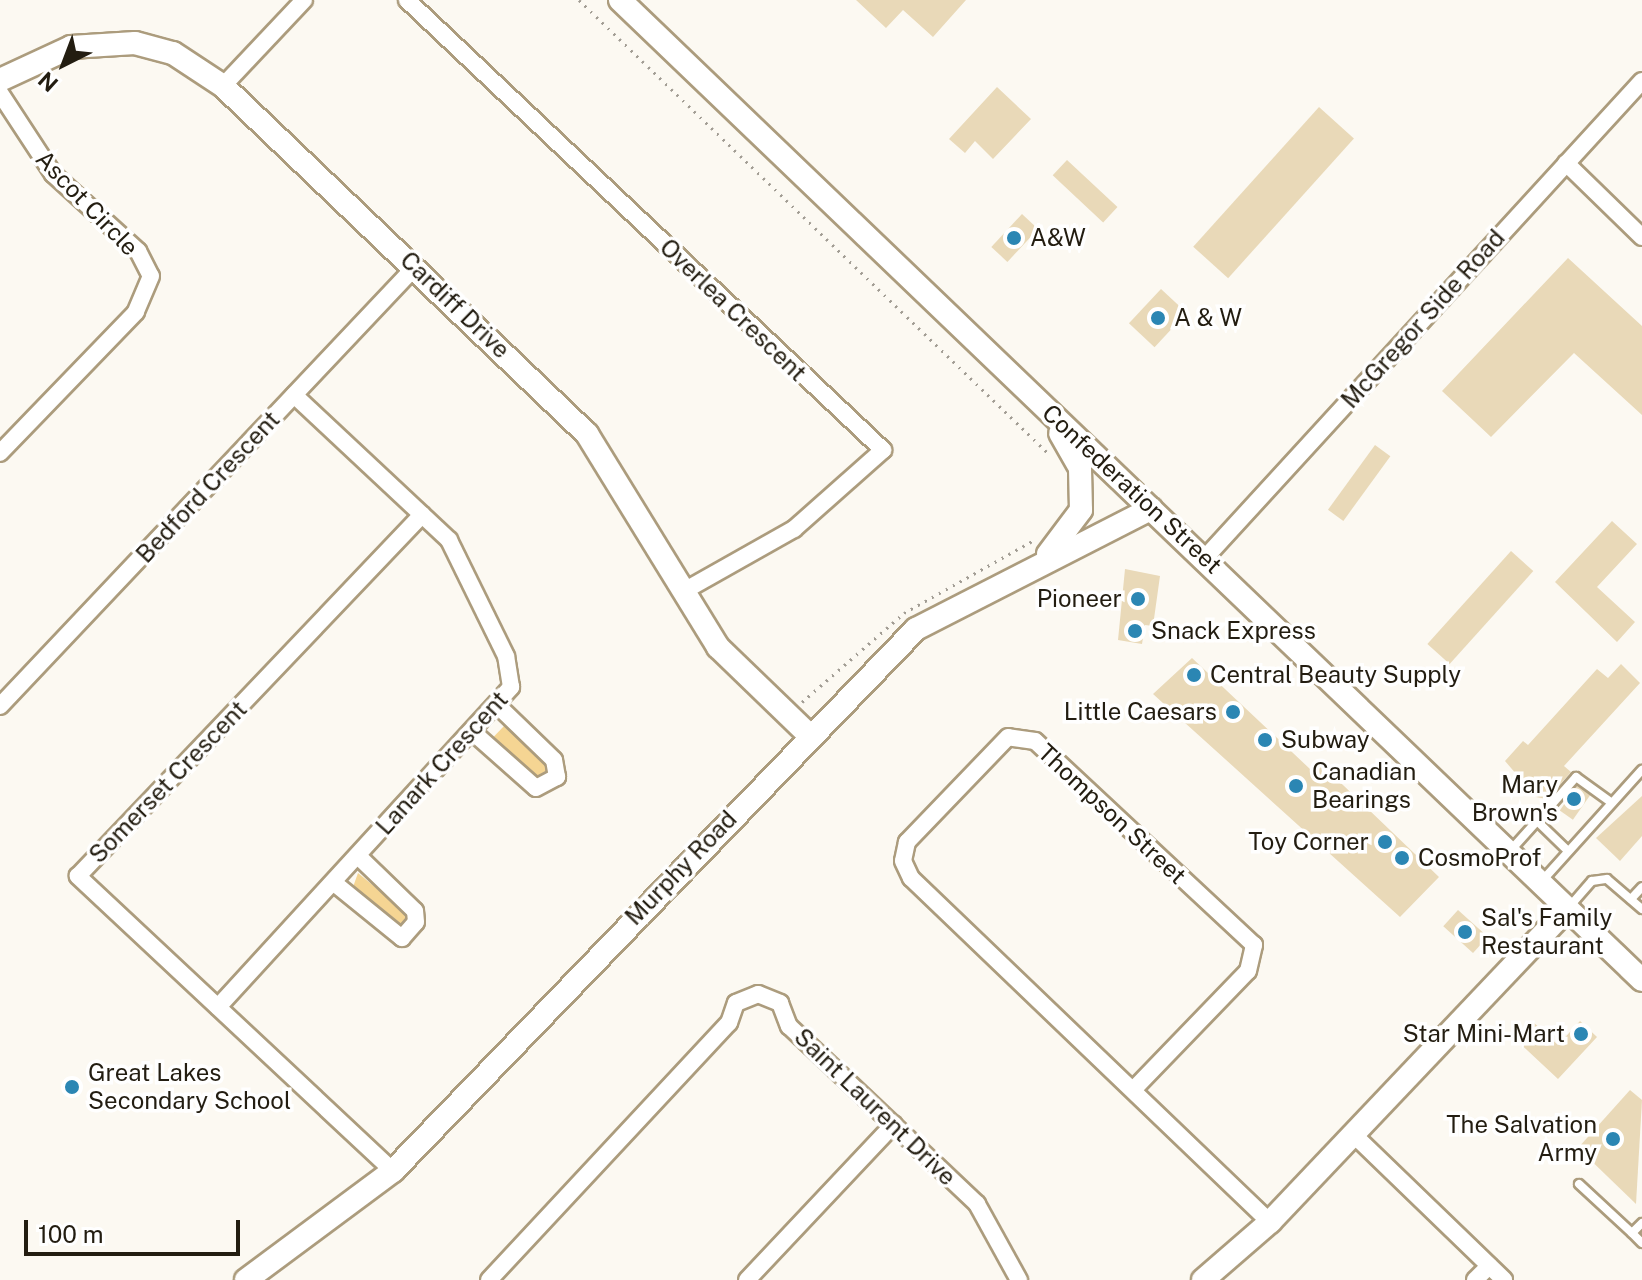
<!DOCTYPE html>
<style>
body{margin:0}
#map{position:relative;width:1642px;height:1280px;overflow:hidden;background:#fcf9f2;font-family:"Public Sans",sans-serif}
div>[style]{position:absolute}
.green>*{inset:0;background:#f5d593;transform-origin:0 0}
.building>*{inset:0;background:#e9d9b8;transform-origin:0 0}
.path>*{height:3px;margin-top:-1.5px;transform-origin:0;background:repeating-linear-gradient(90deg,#a29d94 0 2px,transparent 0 8px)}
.roads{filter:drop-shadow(2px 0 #ac9c7d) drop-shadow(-2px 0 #ac9c7d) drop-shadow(0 2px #ac9c7d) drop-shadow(0 -2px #ac9c7d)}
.lane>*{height:8px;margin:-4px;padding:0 4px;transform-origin:4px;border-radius:4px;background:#fff}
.street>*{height:16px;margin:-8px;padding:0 8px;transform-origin:8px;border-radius:8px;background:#fff}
.secondary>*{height:22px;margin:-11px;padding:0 11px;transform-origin:11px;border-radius:11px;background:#fff}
.dots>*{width:22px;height:22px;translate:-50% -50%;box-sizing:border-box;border:4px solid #fff;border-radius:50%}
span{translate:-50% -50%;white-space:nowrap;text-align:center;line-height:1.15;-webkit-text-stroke:7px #fff;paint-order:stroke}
.street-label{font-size:24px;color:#231d11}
.poi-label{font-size:24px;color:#231d11}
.left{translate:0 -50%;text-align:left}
.right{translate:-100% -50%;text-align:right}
.north{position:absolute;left:24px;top:24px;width:80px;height:80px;-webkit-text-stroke:6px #fff;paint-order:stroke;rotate:222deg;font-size:22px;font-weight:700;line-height:32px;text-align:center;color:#231d11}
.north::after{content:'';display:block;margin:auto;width:28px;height:36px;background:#231d11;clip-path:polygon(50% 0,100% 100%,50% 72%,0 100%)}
.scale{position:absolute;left:24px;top:1220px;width:216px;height:36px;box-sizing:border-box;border:4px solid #231d11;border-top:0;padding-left:10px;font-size:24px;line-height:28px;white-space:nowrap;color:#231d11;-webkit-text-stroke:6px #fff;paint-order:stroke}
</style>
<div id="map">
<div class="green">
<div style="left:505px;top:725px;width:62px;height:18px;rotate:44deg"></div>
<div style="clip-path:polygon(358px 873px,409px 915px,401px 928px,353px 887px)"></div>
</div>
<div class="building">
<div style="clip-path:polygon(856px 0,966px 0,933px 37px,903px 10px,886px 28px)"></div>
<div style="clip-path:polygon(997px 87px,1031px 119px,993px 159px,975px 141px,965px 153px,949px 139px)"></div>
<div style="left:1319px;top:107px;width:47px;height:188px;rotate:42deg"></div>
<div style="left:1067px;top:160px;width:69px;height:21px;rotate:43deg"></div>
<div style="left:1022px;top:214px;width:22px;height:45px;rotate:43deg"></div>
<div style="clip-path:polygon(1568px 258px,1642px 326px,1642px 415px,1574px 353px,1491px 437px,1442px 391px)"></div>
<div style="left:1161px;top:289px;width:35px;height:47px;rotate:43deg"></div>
<div style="left:1375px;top:445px;width:19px;height:80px;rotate:36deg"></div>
<div style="clip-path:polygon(1612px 521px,1637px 544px,1597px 587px,1635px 622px,1617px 642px,1555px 582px)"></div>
<div style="left:1511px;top:551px;width:30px;height:125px;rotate:42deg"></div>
<div style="clip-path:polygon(1125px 569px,1160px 576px,1153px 626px,1145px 625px,1142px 644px,1118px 640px)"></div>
<div style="clip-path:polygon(1192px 658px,1310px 769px,1319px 762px,1439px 877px,1400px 917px,1153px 694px)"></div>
<div style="clip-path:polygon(1621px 664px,1640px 683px,1564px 766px,1571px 772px,1547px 799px,1536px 797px,1505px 761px,1523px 741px,1528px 745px,1597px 669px,1608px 678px)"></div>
<div style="left:1577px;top:786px;width:16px;height:30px;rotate:35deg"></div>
<div style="clip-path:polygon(1642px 796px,1642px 836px,1620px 861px,1596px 838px)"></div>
<div style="left:1458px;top:910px;width:40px;height:22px;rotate:42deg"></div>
<div style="clip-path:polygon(1532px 1021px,1558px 1045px,1580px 1021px,1597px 1037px,1558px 1079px,1515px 1039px)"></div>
<div style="clip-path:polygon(1630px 1090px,1642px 1100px,1636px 1204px,1578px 1148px)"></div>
</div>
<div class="path">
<div style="left:579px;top:0;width:655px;rotate:44.01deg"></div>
<div style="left:802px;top:702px;width:135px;rotate:-41.1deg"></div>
<div style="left:904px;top:613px;width:149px;rotate:-29.3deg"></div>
</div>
<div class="roads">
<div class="lane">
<div style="left:1537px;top:821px;width:59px;rotate:-48.4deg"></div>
<div style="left:1576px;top:777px;width:44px;rotate:35.8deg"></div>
<div style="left:1510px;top:851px;width:40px;rotate:-48deg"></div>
<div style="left:1537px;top:821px;width:43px;rotate:44.1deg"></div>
<div style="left:1541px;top:882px;width:151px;rotate:-48deg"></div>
<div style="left:1631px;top:899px;width:16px;rotate:-47deg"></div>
<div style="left:1570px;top:906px;width:33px;rotate:-49deg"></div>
<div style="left:1592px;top:881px;width:15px;rotate:-8deg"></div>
<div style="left:1607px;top:879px;width:46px;rotate:40.6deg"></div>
<div style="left:1579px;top:1184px;width:72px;rotate:42.8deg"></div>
<div style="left:1642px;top:1223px;width:14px;rotate:135deg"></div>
<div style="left:1632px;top:1233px;width:14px;rotate:45deg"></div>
</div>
<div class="street">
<div style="left:407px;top:0;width:655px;rotate:43.39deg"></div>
<div style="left:883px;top:450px;width:119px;rotate:138.4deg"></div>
<div style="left:794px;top:529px;width:126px;rotate:150.6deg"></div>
<div style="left:223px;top:86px;width:118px;rotate:-46.7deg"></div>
<div style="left:0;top:93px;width:97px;rotate:56.8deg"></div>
<div style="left:53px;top:174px;width:115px;rotate:42.2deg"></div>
<div style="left:138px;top:251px;width:28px;rotate:63deg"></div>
<div style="left:151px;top:276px;width:39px;rotate:113deg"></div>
<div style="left:136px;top:312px;width:196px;rotate:134deg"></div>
<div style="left:1566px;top:163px;width:106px;rotate:44.2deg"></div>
<div style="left:1205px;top:558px;width:647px;rotate:-47.51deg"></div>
<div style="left:0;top:706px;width:604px;rotate:-46.61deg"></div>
<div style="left:475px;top:734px;width:81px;rotate:41.5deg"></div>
<div style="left:536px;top:788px;width:24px;rotate:-28deg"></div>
<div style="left:557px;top:777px;width:17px;rotate:-100deg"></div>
<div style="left:554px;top:760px;width:78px;rotate:-136deg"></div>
<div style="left:333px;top:882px;width:89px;rotate:39.1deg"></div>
<div style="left:402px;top:938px;width:21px;rotate:-49deg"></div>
<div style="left:416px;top:922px;width:11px;rotate:-95deg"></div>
<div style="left:415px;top:911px;width:79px;rotate:-136deg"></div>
<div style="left:218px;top:1007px;width:434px;rotate:-47.5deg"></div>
<div style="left:511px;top:687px;width:31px;rotate:-99deg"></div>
<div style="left:506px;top:656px;width:129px;rotate:-116.2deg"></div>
<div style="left:449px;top:540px;width:212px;rotate:-136.9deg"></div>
<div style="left:1133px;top:1090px;width:165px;rotate:-46deg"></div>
<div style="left:1248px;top:971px;width:27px;rotate:-77deg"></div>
<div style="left:1254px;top:945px;width:299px;rotate:-137deg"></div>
<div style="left:1035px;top:741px;width:27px;rotate:-172deg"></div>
<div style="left:1008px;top:737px;width:146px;rotate:133.9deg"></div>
<div style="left:907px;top:842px;width:19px;rotate:102deg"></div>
<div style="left:903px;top:861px;width:19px;rotate:65deg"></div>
<div style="left:911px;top:878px;width:497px;rotate:43.8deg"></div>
<div style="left:1353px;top:1134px;width:210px;rotate:44deg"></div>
<div style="left:393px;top:1171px;width:432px;rotate:-136.9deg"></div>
<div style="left:78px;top:876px;width:499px;rotate:-46.4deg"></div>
<div style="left:489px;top:1280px;width:352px;rotate:-47deg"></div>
<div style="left:729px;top:1023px;width:21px;rotate:-71deg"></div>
<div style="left:736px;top:1003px;width:24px;rotate:-22deg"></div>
<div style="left:758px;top:994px;width:24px;rotate:22deg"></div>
<div style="left:780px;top:1003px;width:25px;rotate:69deg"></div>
<div style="left:789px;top:1026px;width:259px;rotate:43.4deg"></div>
<div style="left:977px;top:1204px;width:87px;rotate:61.1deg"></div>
<div style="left:747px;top:1280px;width:214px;rotate:-46.7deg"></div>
<div style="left:1475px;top:1280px;width:20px;rotate:-45deg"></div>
</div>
<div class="secondary">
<div style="left:620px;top:0;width:1416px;rotate:43.8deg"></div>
<div style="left:0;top:80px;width:78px;rotate:-24.9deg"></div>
<div style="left:71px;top:47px;width:64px;rotate:-3.6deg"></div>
<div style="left:135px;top:43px;width:39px;rotate:15deg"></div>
<div style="left:173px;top:53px;width:60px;rotate:33.4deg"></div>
<div style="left:223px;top:86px;width:504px;rotate:43.71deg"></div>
<div style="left:587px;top:434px;width:250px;rotate:58.4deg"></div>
<div style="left:718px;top:647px;width:125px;rotate:44deg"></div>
<div style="left:1048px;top:554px;width:55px;rotate:-53.1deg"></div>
<div style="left:1081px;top:510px;width:42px;rotate:-91.4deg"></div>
<div style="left:1080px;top:468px;width:40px;rotate:-119.7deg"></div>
<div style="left:246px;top:1280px;width:183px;rotate:-36.6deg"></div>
<div style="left:393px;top:1171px;width:753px;rotate:-46.02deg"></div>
<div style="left:916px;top:629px;width:264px;rotate:-27.1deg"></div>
<div style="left:1203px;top:1280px;width:89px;rotate:-40.9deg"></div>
<div style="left:1270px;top:1222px;width:431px;rotate:-46.5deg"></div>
</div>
</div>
<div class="dots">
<div style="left:1014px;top:238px;background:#2b86b3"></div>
<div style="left:1158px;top:318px;background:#2b86b3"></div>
<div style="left:1138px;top:599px;background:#2b86b3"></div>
<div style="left:1135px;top:631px;background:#2b86b3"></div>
<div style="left:1194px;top:675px;background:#2b86b3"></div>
<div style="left:1233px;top:712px;background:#2b86b3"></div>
<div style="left:1265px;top:740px;background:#2b86b3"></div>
<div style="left:1296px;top:786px;background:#2b86b3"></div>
<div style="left:1574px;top:799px;background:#2b86b3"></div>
<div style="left:1385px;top:842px;background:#2b86b3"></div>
<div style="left:1402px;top:858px;background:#2b86b3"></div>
<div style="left:1465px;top:932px;background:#2b86b3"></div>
<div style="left:1581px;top:1034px;background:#2b86b3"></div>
<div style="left:72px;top:1087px;background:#2b86b3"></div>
<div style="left:1613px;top:1139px;background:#2b86b3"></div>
</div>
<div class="street-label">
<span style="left:87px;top:203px;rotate:46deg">Ascot Circle</span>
<span style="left:455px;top:305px;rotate:44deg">Cardiff Drive</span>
<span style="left:733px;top:310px;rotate:44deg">Overlea Crescent</span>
<span style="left:1423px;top:319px;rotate:-48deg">McGregor Side Road</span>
<span style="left:208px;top:487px;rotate:-47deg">Bedford Crescent</span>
<span style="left:1132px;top:489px;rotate:43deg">Confederation Street</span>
<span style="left:442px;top:763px;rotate:-48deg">Lanark Crescent</span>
<span style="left:168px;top:782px;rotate:-46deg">Somerset Crescent</span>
<span style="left:1112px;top:814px;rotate:43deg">Thompson Street</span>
<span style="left:681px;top:868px;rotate:-46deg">Murphy Road</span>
<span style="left:875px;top:1107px;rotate:44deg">Saint Laurent Drive</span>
</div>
<div class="poi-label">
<span class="left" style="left:1030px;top:238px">A&amp;W</span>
<span class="left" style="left:1174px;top:318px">A &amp; W</span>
<span class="right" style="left:1122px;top:599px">Pioneer</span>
<span class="left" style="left:1151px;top:631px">Snack Express</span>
<span class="left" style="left:1210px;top:675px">Central Beauty Supply</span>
<span class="right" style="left:1217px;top:712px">Little Caesars</span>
<span class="left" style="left:1281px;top:740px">Subway</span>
<span class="left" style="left:1312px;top:786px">Canadian<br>Bearings</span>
<span class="right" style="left:1558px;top:799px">Mary<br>Brown's</span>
<span class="right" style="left:1369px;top:842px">Toy Corner</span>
<span class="left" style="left:1418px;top:858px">CosmoProf</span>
<span class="left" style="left:1481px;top:932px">Sal's Family<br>Restaurant</span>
<span class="right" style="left:1565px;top:1034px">Star Mini-Mart</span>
<span class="left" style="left:88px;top:1087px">Great Lakes<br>Secondary School</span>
<span class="right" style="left:1597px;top:1139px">The Salvation<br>Army</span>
</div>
<div class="north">N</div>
<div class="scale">100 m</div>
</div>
